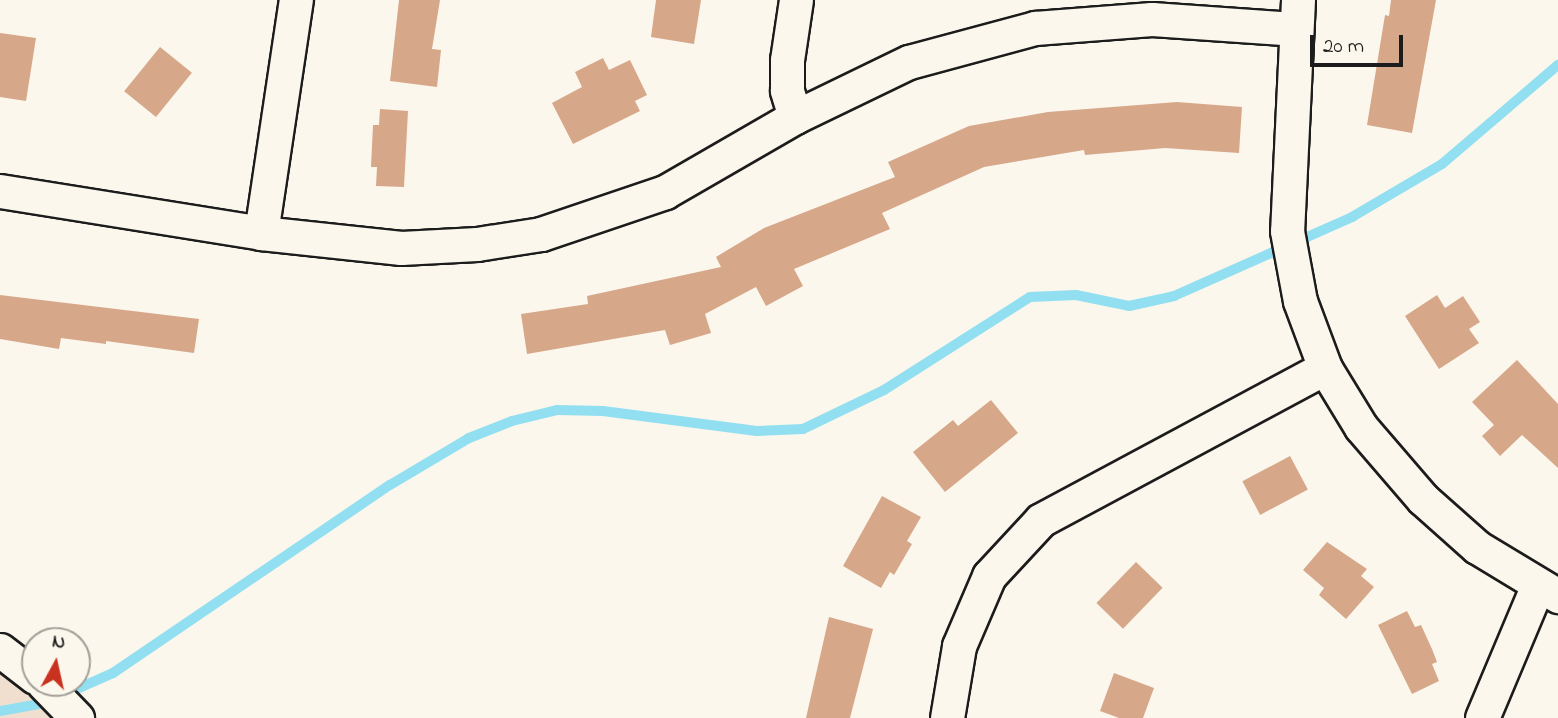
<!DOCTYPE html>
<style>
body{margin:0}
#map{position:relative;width:1558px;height:718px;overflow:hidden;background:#fbf7ec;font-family:"Indie Flower",sans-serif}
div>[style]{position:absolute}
.built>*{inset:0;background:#f0dfcf}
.stream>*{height:10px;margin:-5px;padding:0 5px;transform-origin:5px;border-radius:5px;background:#91dff0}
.building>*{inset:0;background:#d7a78a;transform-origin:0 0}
.roads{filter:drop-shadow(2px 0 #1c1c1c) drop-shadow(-2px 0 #1c1c1c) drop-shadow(0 2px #1c1c1c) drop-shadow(0 -2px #1c1c1c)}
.minor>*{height:33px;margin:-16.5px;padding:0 16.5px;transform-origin:16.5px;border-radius:16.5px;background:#fbf7ec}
span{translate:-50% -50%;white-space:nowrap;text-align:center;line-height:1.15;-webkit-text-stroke:5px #fbf7ec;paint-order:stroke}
.north{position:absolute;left:21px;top:627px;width:70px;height:70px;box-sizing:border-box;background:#fbf7ec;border:2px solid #a29f99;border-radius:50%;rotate:8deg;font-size:19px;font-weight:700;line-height:28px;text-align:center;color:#1c1c1c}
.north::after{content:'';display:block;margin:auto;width:24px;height:32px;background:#c8321e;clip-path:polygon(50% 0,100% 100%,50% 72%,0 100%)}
.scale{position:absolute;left:1310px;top:35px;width:93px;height:32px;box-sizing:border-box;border:4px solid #1c1c1c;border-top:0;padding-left:9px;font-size:21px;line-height:24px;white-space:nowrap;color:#1c1c1c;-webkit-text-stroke:5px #fbf7ec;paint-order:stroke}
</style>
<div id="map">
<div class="built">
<div style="clip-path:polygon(0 655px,60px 718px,0 718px)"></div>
</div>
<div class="stream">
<div style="left:0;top:711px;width:46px;rotate:-10.1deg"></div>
<div style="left:45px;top:703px;width:74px;rotate:-23.8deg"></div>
<div style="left:113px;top:673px;width:335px;rotate:-34.2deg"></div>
<div style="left:390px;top:485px;width:92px;rotate:-30.7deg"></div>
<div style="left:469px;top:438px;width:46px;rotate:-21.6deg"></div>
<div style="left:512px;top:421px;width:46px;rotate:-13.7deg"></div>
<div style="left:557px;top:410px;width:46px;rotate:1.2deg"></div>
<div style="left:603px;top:411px;width:155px;rotate:7.4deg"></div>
<div style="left:757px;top:431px;width:46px;rotate:-2.5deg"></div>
<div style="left:803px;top:429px;width:90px;rotate:-25.7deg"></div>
<div style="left:884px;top:390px;width:173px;rotate:-32.5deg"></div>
<div style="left:1030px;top:297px;width:46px;rotate:-2.5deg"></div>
<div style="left:1076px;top:295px;width:54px;rotate:11.7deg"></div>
<div style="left:1129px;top:306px;width:46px;rotate:-12.5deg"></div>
<div style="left:1174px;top:296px;width:195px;rotate:-23.9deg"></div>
<div style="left:1352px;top:217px;width:104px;rotate:-30.5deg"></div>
<div style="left:1442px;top:164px;width:153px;rotate:-40.5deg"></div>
</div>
<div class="building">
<div style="clip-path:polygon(399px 0,440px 0,432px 49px,441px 50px,437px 87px,390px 81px)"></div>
<div style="clip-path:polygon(656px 0,701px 0,694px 44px,651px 37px)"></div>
<div style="clip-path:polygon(1391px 0,1436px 0,1412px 133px,1367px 125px,1385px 15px,1389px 16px)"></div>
<div style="clip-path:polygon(0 33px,36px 38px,26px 101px,0 97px)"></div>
<div style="left:160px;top:47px;width:41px;height:57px;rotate:39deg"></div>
<div style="clip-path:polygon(603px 58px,609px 70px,630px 60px,647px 95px,635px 101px,640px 111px,573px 144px,552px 103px,582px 87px,575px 72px)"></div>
<div style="clip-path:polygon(1177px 102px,1242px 107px,1239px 153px,1165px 148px,1085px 155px,1084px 150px,984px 167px,882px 213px,890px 229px,794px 269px,803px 286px,766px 306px,756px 287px,705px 314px,711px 333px,670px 345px,665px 330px,527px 354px,521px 314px,588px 304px,587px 296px,721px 267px,716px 257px,764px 228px,895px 177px,888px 162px,969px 126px,1048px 112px)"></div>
<div style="clip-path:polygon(380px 109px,408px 111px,404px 187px,376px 186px,377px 167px,371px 167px,373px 125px,379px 125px)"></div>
<div style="clip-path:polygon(0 295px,199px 319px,194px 353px,106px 341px,106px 344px,61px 338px,59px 349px,0 339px)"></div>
<div style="clip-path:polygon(1437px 295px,1445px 308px,1463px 296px,1480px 322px,1469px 329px,1479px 343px,1439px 369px,1405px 316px)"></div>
<div style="clip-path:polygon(1517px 360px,1558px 404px,1558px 468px,1522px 435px,1500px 456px,1482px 436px,1494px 425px,1472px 402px)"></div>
<div style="clip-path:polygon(991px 400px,1018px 433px,945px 492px,913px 452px,953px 420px,958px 426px)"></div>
<div style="left:1290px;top:456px;width:38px;height:54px;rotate:62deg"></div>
<div style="clip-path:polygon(882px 496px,921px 517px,907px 541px,912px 544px,894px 575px,890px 572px,881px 588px,843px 566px)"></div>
<div style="clip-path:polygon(1327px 542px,1367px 569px,1361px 576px,1374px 587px,1346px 619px,1319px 595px,1324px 588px,1303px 570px)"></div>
<div style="left:1136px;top:562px;width:37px;height:57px;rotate:44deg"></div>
<div style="clip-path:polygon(1407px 611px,1415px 627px,1421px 625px,1432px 649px,1437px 662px,1432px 664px,1439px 681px,1412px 694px,1378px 625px)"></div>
<div style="clip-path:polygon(829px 617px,873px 629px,850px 718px,806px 718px)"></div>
<div style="clip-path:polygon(1114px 673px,1154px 688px,1143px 718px,1119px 718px,1100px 711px)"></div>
</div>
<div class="roads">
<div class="minor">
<div style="left:1298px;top:0;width:231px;rotate:92.7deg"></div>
<div style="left:1287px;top:231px;width:71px;rotate:79.5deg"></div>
<div style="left:1300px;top:301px;width:72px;rotate:69.5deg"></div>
<div style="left:1325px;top:368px;width:69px;rotate:58.6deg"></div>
<div style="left:1361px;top:427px;width:95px;rotate:49.3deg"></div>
<div style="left:1423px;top:499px;width:72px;rotate:41.6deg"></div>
<div style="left:1477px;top:547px;width:95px;rotate:31.2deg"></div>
<div style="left:795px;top:117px;width:28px;rotate:-107deg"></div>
<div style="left:787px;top:90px;width:30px;rotate:-90deg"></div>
<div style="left:787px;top:60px;width:61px;rotate:-81.5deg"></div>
<div style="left:0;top:191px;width:264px;rotate:9.1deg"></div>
<div style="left:261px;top:233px;width:141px;rotate:6.1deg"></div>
<div style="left:401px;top:248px;width:76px;rotate:-3deg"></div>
<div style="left:477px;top:244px;width:65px;rotate:-8.9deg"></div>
<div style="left:541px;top:234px;width:131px;rotate:-18.7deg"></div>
<div style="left:665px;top:192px;width:150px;rotate:-30deg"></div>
<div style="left:795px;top:117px;width:127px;rotate:-25.8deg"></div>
<div style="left:909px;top:62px;width:131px;rotate:-15.1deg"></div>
<div style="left:1035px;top:28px;width:117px;rotate:-4.4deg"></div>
<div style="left:1152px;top:19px;width:142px;rotate:4deg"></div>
<div style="left:261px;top:233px;width:236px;rotate:-81.5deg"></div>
<div style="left:0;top:650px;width:44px;rotate:37.6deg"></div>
<div style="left:43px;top:683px;width:49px;rotate:45.8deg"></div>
<div style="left:947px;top:718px;width:73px;rotate:-80.5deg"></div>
<div style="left:959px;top:646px;width:76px;rotate:-66.8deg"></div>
<div style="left:989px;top:576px;width:76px;rotate:-47.1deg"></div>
<div style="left:1041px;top:520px;width:322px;rotate:-28.2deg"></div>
<div style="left:1482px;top:718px;width:142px;rotate:-67.2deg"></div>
</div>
</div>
<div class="north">N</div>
<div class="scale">20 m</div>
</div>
